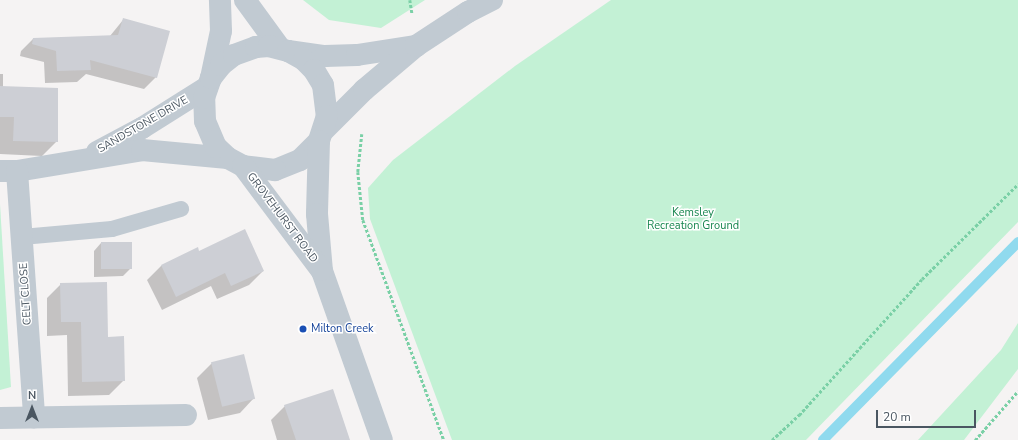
<!DOCTYPE html>
<style>
body{margin:0}
#map{position:relative;width:1018px;height:440px;overflow:hidden;background:#f5f3f3;font-family:"Nunito Sans",sans-serif}
div>[style]{position:absolute}
.green>*{inset:0;background:#c3f1d5}
.shadow>*{inset:0;background:#0003}
.stream>*{height:10px;margin:-5px;padding:0 5px;transform-origin:5px;border-radius:5px;background:#90daee}
.building>*{inset:0;background:#cdcfd5;transform-origin:0 0}
.path>*{height:2.5px;margin-top:-1.25px;transform-origin:0;background:repeating-linear-gradient(90deg,#7ad0a6 0 3px,transparent 0 5px)}
.service>*{height:16px;margin:-8px;padding:0 8px;transform-origin:8px;border-radius:8px;background:#c1cad2}
.minor>*{height:22px;margin:-11px;padding:0 11px;transform-origin:11px;border-radius:11px;background:#c1cad2}
.tertiary>*{height:22px;margin:-11px;padding:0 11px;transform-origin:11px;border-radius:11px;background:#c1cad2}
.dots>*{width:11px;height:11px;translate:-50% -50%;box-sizing:border-box;border:2px solid #fff;border-radius:50%}
span{translate:-50% -50%;white-space:nowrap;text-align:center;line-height:1.15;-webkit-text-stroke:3px #fff;paint-order:stroke}
.street-label{font-size:11px;color:#4a5661}
.park-label{font-size:11px;color:#17864f}
.transit-label{font-size:11px;color:#164399}
.left{translate:0 -50%;text-align:left}
.north{position:absolute;left:12px;top:388px;width:40px;height:40px;-webkit-text-stroke:3px #fff;paint-order:stroke;rotate:0deg;font-size:11px;font-weight:700;line-height:16px;text-align:center;color:#4a5661}
.north::after{content:'';display:block;margin:auto;width:14px;height:18px;background:#4a5661;clip-path:polygon(50% 0,100% 100%,50% 72%,0 100%)}
.scale{position:absolute;left:876px;top:410px;width:100px;height:18px;box-sizing:border-box;border:2px solid #4a5661;border-top:0;padding-left:5px;font-size:12px;line-height:14px;white-space:nowrap;color:#4a5661;-webkit-text-stroke:3px #fff;paint-order:stroke}
</style>
<div id="map">
<div class="green">
<div style="clip-path:polygon(303px 0,425px 0,381px 28px,329px 20px)"></div>
<div style="clip-path:polygon(611px 0,1018px 0,1018px 222px,806px 440px,452px 440px,370px 219px,368px 188px,393px 160px,515px 66px)"></div>
<div style="clip-path:polygon(0 204px,11px 387px,0 390px)"></div>
<div style="clip-path:polygon(1018px 323px,1018px 369px,964px 440px,918px 440px,1001px 350px)"></div>
</div>
<div class="shadow">
<div style="clip-path:polygon(123px 20px,156px 77px,144px 89px,86px 74px,77px 82px,45px 83px,44px 62px,20px 56px,21px 51px,33px 39px,110px 36px)"></div>
<div style="clip-path:polygon(0 74px,3px 74px,3px 87px,57px 141px,42px 156px,0 154px)"></div>
<div style="clip-path:polygon(101px 243px,131px 268px,123px 276px,94px 277px,94px 251px)"></div>
<div style="clip-path:polygon(199px 252px,263px 271px,249px 285px,217px 299px,211px 286px,162px 310px,147px 280px,161px 266px)"></div>
<div style="clip-path:polygon(61px 284px,107px 338px,124px 380px,109px 395px,68px 396px,67px 335px,47px 336px,47px 298px)"></div>
<div style="clip-path:polygon(212px 363px,254px 398px,240px 413px,208px 420px,197px 378px)"></div>
<div style="clip-path:polygon(285px 406px,349px 440px,277px 440px,271px 420px)"></div>
</div>
<div class="stream">
<div style="left:823px;top:440px;width:278px;rotate:-45.4deg"></div>
</div>
<div class="building">
<div style="clip-path:polygon(123px 18px,170px 31px,157px 78px,90px 60px,91px 70px,57px 71px,56px 51px,32px 44px,33px 38px,118px 35px)"></div>
<div style="clip-path:polygon(0 86px,58px 88px,58px 142px,13px 141px,14px 117px,0 117px)"></div>
<div style="clip-path:polygon(245px 229px,264px 271px,231px 286px,225px 273px,176px 297px,161px 265px,198px 247px,199px 251px)"></div>
<div style="left:101px;top:242px;width:31px;height:27px"></div>
<div style="clip-path:polygon(107px 282px,108px 337px,124px 336px,125px 381px,82px 382px,81px 322px,61px 322px,60px 283px)"></div>
<div style="left:244px;top:354px;width:46px;height:34px;rotate:76deg"></div>
<div style="clip-path:polygon(333px 389px,350px 440px,296px 440px,284px 405px)"></div>
</div>
<div class="path">
<div style="left:410px;top:0;width:13px;rotate:81deg"></div>
<div style="left:362px;top:134px;width:38px;rotate:96deg"></div>
<div style="left:358px;top:172px;width:48px;rotate:84.1deg"></div>
<div style="left:363px;top:220px;width:234px;rotate:69.8deg"></div>
<div style="left:772px;top:440px;width:37px;rotate:-43deg"></div>
<div style="left:799px;top:415px;width:183px;rotate:-47.9deg"></div>
<div style="left:922px;top:279px;width:135px;rotate:-44.7deg"></div>
<div style="left:975px;top:440px;width:65px;rotate:-48.7deg"></div>
</div>
<div class="service">
<div style="left:22px;top:237px;width:90px;rotate:-5.1deg"></div>
<div style="left:112px;top:229px;width:72px;rotate:-16.2deg"></div>
</div>
<div class="minor">
<div style="left:288px;top:51px;width:37px;rotate:8deg"></div>
<div style="left:325px;top:56px;width:32px;rotate:-2deg"></div>
<div style="left:357px;top:55px;width:60px;rotate:-8.7deg"></div>
<div style="left:324px;top:130px;width:57px;rotate:-45deg"></div>
<div style="left:364px;top:90px;width:68px;rotate:-40.2deg"></div>
<div style="left:416px;top:46px;width:62px;rotate:-33.2deg"></div>
<div style="left:468px;top:12px;width:27px;rotate:-27deg"></div>
<div style="left:97px;top:152px;width:51px;rotate:-28.1deg"></div>
<div style="left:142px;top:128px;width:77px;rotate:-32.2deg"></div>
<div style="left:0;top:171px;width:17px"></div>
<div style="left:17px;top:171px;width:127px;rotate:-9.5deg"></div>
<div style="left:142px;top:150px;width:86px;rotate:5.3deg"></div>
<div style="left:17px;top:171px;width:247px;rotate:86deg"></div>
<div style="left:0;top:418px;width:186px;rotate:-0.9deg"></div>
</div>
<div class="tertiary">
<div style="left:245px;top:0;width:59px;rotate:53.9deg"></div>
<div style="left:211px;top:78px;width:48px;rotate:-78deg"></div>
<div style="left:221px;top:31px;width:31px;rotate:-92deg"></div>
<div style="left:319px;top:141px;width:27px;rotate:135deg"></div>
<div style="left:300px;top:160px;width:27px;rotate:158deg"></div>
<div style="left:275px;top:170px;width:32px;rotate:-173deg"></div>
<div style="left:243px;top:166px;width:17px;rotate:-152deg"></div>
<div style="left:228px;top:158px;width:16px;rotate:-137deg"></div>
<div style="left:216px;top:147px;width:28px;rotate:-113deg"></div>
<div style="left:205px;top:121px;width:23px;rotate:-92deg"></div>
<div style="left:204px;top:98px;width:21px;rotate:-71deg"></div>
<div style="left:211px;top:78px;width:16px;rotate:-52deg"></div>
<div style="left:221px;top:65px;width:16px;rotate:-38deg"></div>
<div style="left:234px;top:55px;width:23px;rotate:-20deg"></div>
<div style="left:256px;top:47px;width:13px;rotate:-4deg"></div>
<div style="left:269px;top:46px;width:20px;rotate:15deg"></div>
<div style="left:288px;top:51px;width:18px;rotate:29deg"></div>
<div style="left:304px;top:60px;width:14px;rotate:45deg"></div>
<div style="left:314px;top:70px;width:17px;rotate:59deg"></div>
<div style="left:323px;top:85px;width:31px;rotate:83deg"></div>
<div style="left:327px;top:116px;width:26px;rotate:108deg"></div>
<div style="left:319px;top:141px;width:73px;rotate:91.6deg"></div>
<div style="left:317px;top:214px;width:57px;rotate:85deg"></div>
<div style="left:322px;top:271px;width:179px;rotate:70.5deg"></div>
<div style="left:243px;top:166px;width:130px;rotate:53.1deg"></div>
</div>
<div class="dots">
<div style="left:303px;top:329px;background:#1a4fb4"></div>
</div>
<div class="street-label">
<span style="left:143px;top:125px;rotate:-30deg">SANDSTONE DRIVE</span>
<span style="left:282px;top:218px;rotate:53deg">GROVEHURST ROAD</span>
<span style="left:26px;top:294px;rotate:-94deg">CELT CLOSE</span>
</div>
<div class="park-label">
<span style="left:693px;top:220px">Kemsley<br>Recreation Ground</span>
</div>
<div class="transit-label">
<span class="left" style="left:311px;top:329px">Milton Creek</span>
</div>
<div class="north">N</div>
<div class="scale">20 m</div>
</div>
